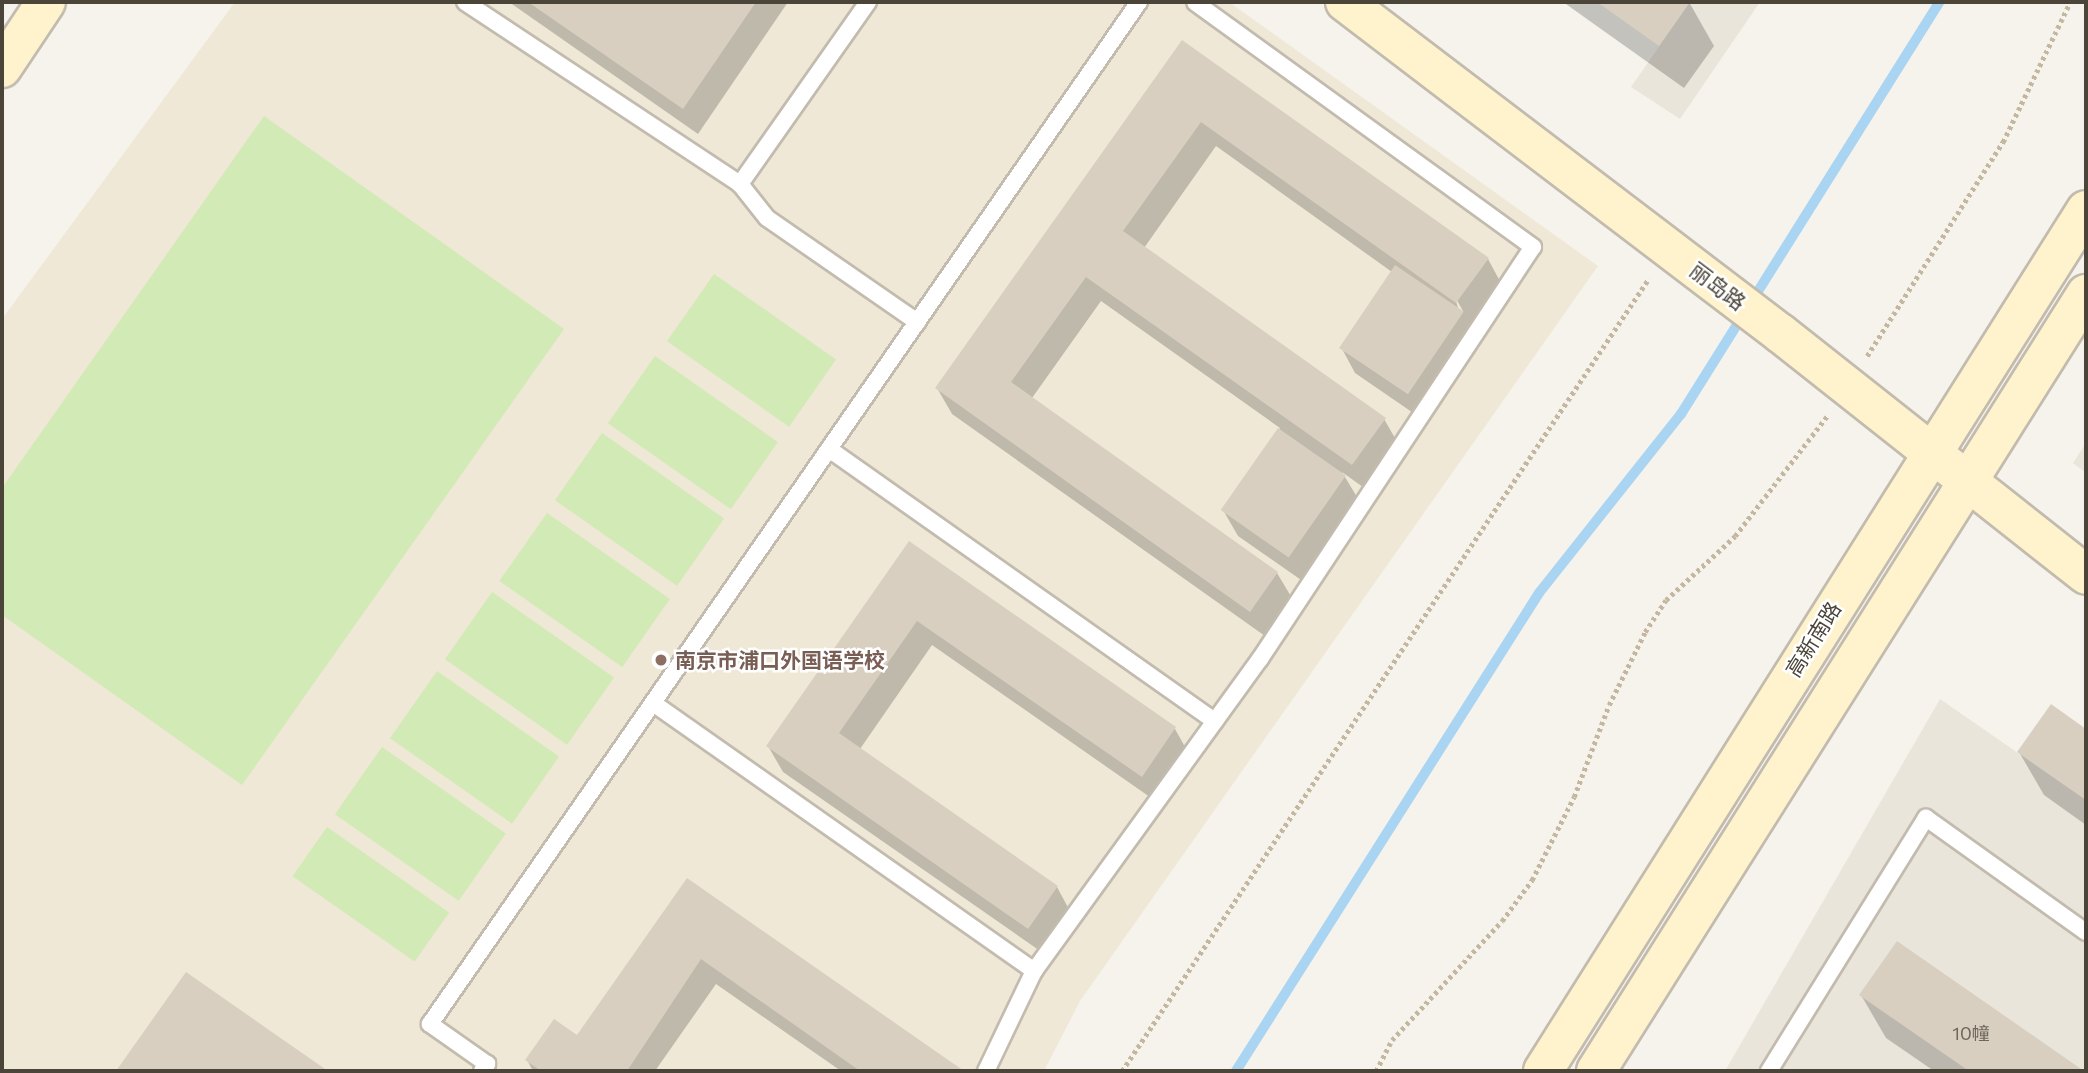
<!DOCTYPE html>
<meta charset="utf-8">
<style>
body{margin:0}
#map{position:relative;width:2088px;height:1073px;overflow:hidden;background:#f6f3ec;font-family:Commissioner,"Noto Sans SC",sans-serif}
div>[style]{position:absolute}
.residential>*{inset:0;background:#eae5da}
.education>*{inset:0;background:#efe8d6}
.green>*{inset:0;background:#d2eab5;transform-origin:0 0}
.shadow>*{inset:0;background:#0003}
.stream>*{height:10px;margin:-5px;padding:0 5px;transform-origin:5px;border-radius:5px;background:#a9d4f2}
.building>*{inset:0;background:#d8cfc1;transform-origin:0 0}
.path>*{height:4.5px;margin-top:-2.25px;transform-origin:0;background:repeating-linear-gradient(90deg,#c4b79f 0 3.5px,transparent 0 7px)}
.roads{filter:drop-shadow(2px 0 #c2bbae) drop-shadow(-2px 0 #c2bbae) drop-shadow(0 2px #c2bbae) drop-shadow(0 -2px #c2bbae)}
.lane>*{height:16px;margin:-8px;padding:0 8px;transform-origin:8px;border-radius:8px;background:#fff}
.secondary>*{height:38px;margin:-19px;padding:0 19px;transform-origin:19px;border-radius:19px;background:#fff3cd}
.dots>*{width:19px;height:19px;translate:-50% -50%;box-sizing:border-box;border:4px solid #fff;border-radius:50%}
span{translate:-50% -50%;white-space:nowrap;text-align:center;line-height:1.15;-webkit-text-stroke:5px #fff;paint-order:stroke}
.number-label{font-size:18px;color:#6e675b}
.number-label span{-webkit-text-stroke-width:0}
.street-label{font-size:21px;color:#4b4439}
.education-label{font-size:21px;color:#785e54;font-weight:700}
.left{translate:0 -50%;text-align:left}
.frame{position:absolute;inset:0;border:4px solid #4b4439;pointer-events:none}
</style>
<div id="map">
<div class="residential">
<div style="clip-path:polygon(1690px 2px,1760px 2px,1680px 119px,1631px 87px)"></div>
<div style="clip-path:polygon(2086px 443px,2086px 473px,2073px 463px)"></div>
<div style="clip-path:polygon(1940px 699px,2086px 800px,2086px 1071px,1725px 1071px)"></div>
</div>
<div class="education">
<div style="clip-path:polygon(235px 2px,1229px 2px,1598px 266px,1080px 1001px,1044px 1071px,2px 1071px,2px 319px)"></div>
</div>
<div class="green">
<div style="clip-path:polygon(264px 116px,564px 329px,242px 785px,2px 615px,2px 488px)"></div>
<div style="left:714px;top:274px;width:149px;height:82px;rotate:35deg"></div>
<div style="left:655px;top:356px;width:150px;height:82px;rotate:35deg"></div>
<div style="left:602px;top:433px;width:149px;height:82px;rotate:35deg"></div>
<div style="left:547px;top:513px;width:150px;height:83px;rotate:35deg"></div>
<div style="left:492px;top:592px;width:149px;height:82px;rotate:35deg"></div>
<div style="left:437px;top:671px;width:149px;height:82px;rotate:35deg"></div>
<div style="left:382px;top:747px;width:151px;height:82px;rotate:35deg"></div>
<div style="left:327px;top:827px;width:149px;height:60px;rotate:35deg"></div>
</div>
<div class="shadow">
<div style="clip-path:polygon(509px 2px,788px 2px,698px 134px)"></div>
<div style="clip-path:polygon(1563px 2px,1689px 2px,1714px 46px,1684px 88px)"></div>
<div style="clip-path:polygon(evenodd,1183px 43px,1488px 259px,1502px 285px,1422px 419px,1355px 373px,1341px 347px,1392px 272px,1216px 146px,1144px 248px,1384px 419px,1399px 445px,1367px 490px,1342px 472px,1360px 502px,1304px 582px,1238px 536px,1223px 510px,1280px 428px,1101px 301px,1032px 398px,1277px 573px,1292px 598px,1265px 636px,952px 414px,937px 388px,1183px 43px,1454px 295px,1463px 311px,1459px 311px,1454px 295px)"></div>
<div style="clip-path:polygon(909px 544px,1175px 729px,1189px 754px,1157px 802px,932px 645px,860px 749px,1057px 887px,1071px 913px,1043px 953px,783px 772px,768px 746px)"></div>
<div style="clip-path:polygon(2051px 706px,2086px 731px,2086px 825px,2044px 795px,2019px 752px)"></div>
<div style="clip-path:polygon(688px 880px,961px 1071px,841px 1071px,716px 984px,655px 1071px,533px 1071px,527px 1060px,578px 1037px)"></div>
<div style="clip-path:polygon(1897px 943px,2081px 1071px,1934px 1071px,1886px 1038px,1861px 995px)"></div>
<div style="clip-path:polygon(186px 974px,324px 1071px,119px 1071px)"></div>
</div>
<div class="stream">
<div style="left:1236px;top:1071px;width:566px;rotate:-57.63deg"></div>
<div style="left:1539px;top:593px;width:228px;rotate:-51.6deg"></div>
<div style="left:1681px;top:414px;width:486px;rotate:-57.9deg"></div>
</div>
<div class="building">
<div style="clip-path:polygon(528px 2px,756px 2px,683px 109px)"></div>
<div style="clip-path:polygon(1597px 2px,1690px 2px,1659px 46px)"></div>
<div style="clip-path:polygon(1182px 40px,1489px 258px,1456px 303px,1201px 122px,1123px 231px,1386px 418px,1352px 465px,1086px 277px,1011px 382px,1278px 572px,1250px 612px,935px 388px)"></div>
<div style="left:1395px;top:265px;width:83px;height:100px;rotate:34deg"></div>
<div style="left:1278px;top:428px;width:83px;height:100px;rotate:35deg"></div>
<div style="clip-path:polygon(909px 541px,1176px 727px,1142px 777px,917px 621px,839px 733px,1058px 886px,1028px 929px,766px 746px)"></div>
<div style="clip-path:polygon(2051px 704px,2086px 729px,2086px 800px,2017px 752px)"></div>
<div style="clip-path:polygon(687px 878px,964px 1071px,860px 1071px,701px 959px,627px 1071px,541px 1071px,525px 1060px,554px 1019px,577px 1035px)"></div>
<div style="clip-path:polygon(1897px 941px,2084px 1071px,1969px 1071px,1859px 995px)"></div>
<div style="clip-path:polygon(186px 972px,328px 1071px,116px 1071px)"></div>
</div>
<div class="path">
<div style="left:1867px;top:356px;width:254px;rotate:-57.6deg"></div>
<div style="left:2003px;top:142px;width:155px;rotate:-64.4deg"></div>
<div style="left:1122px;top:1071px;width:952px;rotate:-56.39deg"></div>
<div style="left:1376px;top:1071px;width:35px;rotate:-63deg"></div>
<div style="left:1392px;top:1040px;width:162px;rotate:-47.3deg"></div>
<div style="left:1502px;top:921px;width:51px;rotate:-53.8deg"></div>
<div style="left:1532px;top:880px;width:93px;rotate:-63.2deg"></div>
<div style="left:1574px;top:797px;width:98px;rotate:-69.2deg"></div>
<div style="left:1609px;top:705px;width:81px;rotate:-63.7deg"></div>
<div style="left:1645px;top:632px;width:38px;rotate:-57deg"></div>
<div style="left:1666px;top:600px;width:94px;rotate:-42.8deg"></div>
<div style="left:1735px;top:536px;width:153px;rotate:-52.5deg"></div>
</div>
<div class="roads">
<div class="lane">
<div style="left:465px;top:2px;width:330px;rotate:33.5deg"></div>
<div style="left:868px;top:2px;width:223px;rotate:125.1deg"></div>
<div style="left:740px;top:184px;width:43px;rotate:51.5deg"></div>
<div style="left:767px;top:218px;width:183px;rotate:34.7deg"></div>
<div style="left:829px;top:449px;width:472px;rotate:35.2deg"></div>
<div style="left:653px;top:703px;width:466px;rotate:35.1deg"></div>
<div style="left:482px;top:1071px;width:9px;rotate:-54deg"></div>
<div style="left:487px;top:1064px;width:70px;rotate:-144.9deg"></div>
<div style="left:430px;top:1024px;width:1244px;rotate:-55.25deg"></div>
<div style="left:986px;top:1071px;width:111px;rotate:-64.4deg"></div>
<div style="left:1034px;top:971px;width:385px;rotate:-54.1deg"></div>
<div style="left:1260px;top:659px;width:494px;rotate:-56.5deg"></div>
<div style="left:1533px;top:247px;width:417px;rotate:-144.1deg"></div>
<div style="left:1769px;top:1071px;width:298px;rotate:-58.2deg"></div>
<div style="left:1926px;top:818px;width:196px;rotate:35.5deg"></div>
</div>
<div class="secondary">
<div style="left:1345px;top:2px;width:547px;rotate:37.27deg"></div>
<div style="left:1780px;top:333px;width:390px;rotate:38.3deg"></div>
<div style="left:2px;top:68px;width:79px;rotate:-56.3deg"></div>
<div style="left:1543px;top:1071px;width:1018px;rotate:-57.76deg"></div>
<div style="left:1596px;top:1071px;width:919px;rotate:-57.76deg"></div>
</div>
</div>
<div class="dots">
<div style="left:661px;top:660px;background:#8d6e63"></div>
</div>
<div class="number-label">
<span style="left:1971px;top:1033px">10幢</span>
</div>
<div class="street-label">
<span style="left:1718px;top:286px;rotate:37deg">丽岛路</span>
<span style="left:1813px;top:639px;rotate:-58deg">高新南路</span>
</div>
<div class="education-label">
<span class="left" style="left:675px;top:660px">南京市浦口外国语学校</span>
</div>
<div class="frame"></div>
</div>
